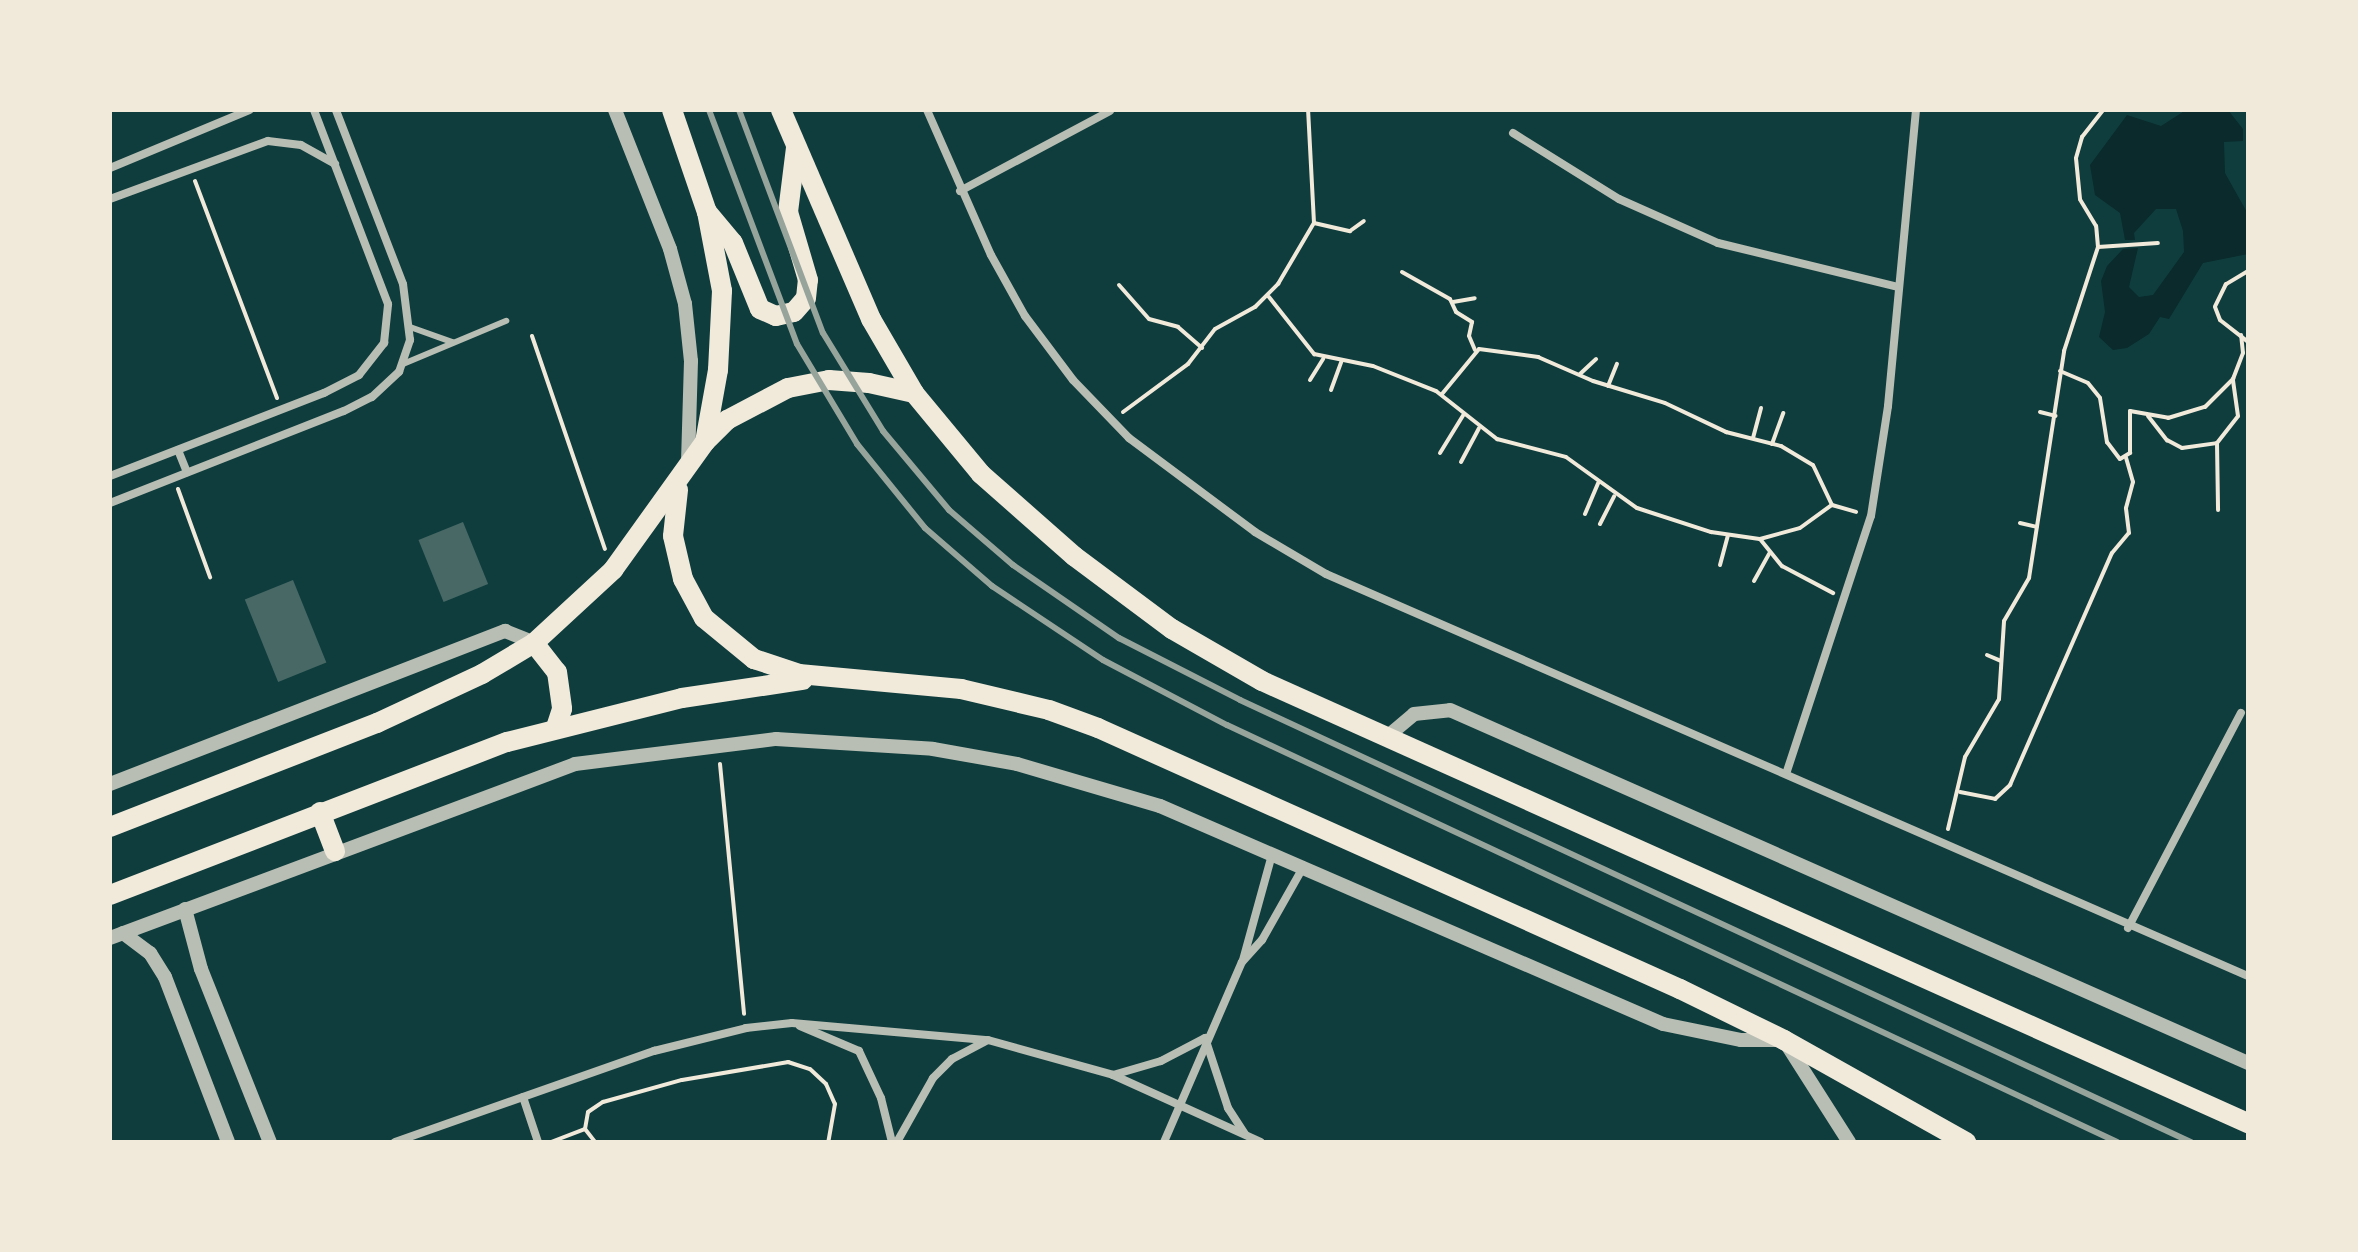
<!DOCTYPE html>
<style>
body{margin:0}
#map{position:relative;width:2358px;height:1252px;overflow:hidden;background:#0f3d3e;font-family:Merriweather,serif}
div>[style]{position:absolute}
.water>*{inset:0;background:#0a2a2b}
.building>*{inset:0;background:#486865;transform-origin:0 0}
.path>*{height:4px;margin:-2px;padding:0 2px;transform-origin:2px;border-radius:2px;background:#f1e9da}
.service>*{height:6px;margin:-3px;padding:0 3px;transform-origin:3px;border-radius:3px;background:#b8beb3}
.minor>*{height:8px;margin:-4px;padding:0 4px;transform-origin:4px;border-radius:4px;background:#b8beb3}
.tertiary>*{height:14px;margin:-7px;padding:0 7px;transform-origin:7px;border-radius:7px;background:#b8beb3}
.primary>*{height:20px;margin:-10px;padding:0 10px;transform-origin:10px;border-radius:10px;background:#f1e9da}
.trunk>*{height:20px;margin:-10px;padding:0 10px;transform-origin:10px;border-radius:10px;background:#f1e9da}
.rail>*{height:6px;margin:-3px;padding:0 3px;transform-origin:3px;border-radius:3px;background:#97a49c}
span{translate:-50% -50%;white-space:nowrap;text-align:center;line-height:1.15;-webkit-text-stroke:6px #f1e9da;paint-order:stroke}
.frame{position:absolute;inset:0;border:112px solid #f1e9da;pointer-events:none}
</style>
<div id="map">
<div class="water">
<div style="clip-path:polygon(2186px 110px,2228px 110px,2243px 129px,2243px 141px,2224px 142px,2225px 173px,2248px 214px,2248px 254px,2203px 263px,2169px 319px,2160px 317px,2149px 334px,2127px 348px,2113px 350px,2099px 337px,2105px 312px,2101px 281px,2107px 266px,2123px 249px,2138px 248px,2129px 287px,2139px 297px,2153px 295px,2184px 252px,2183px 231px,2176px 209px,2156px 209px,2134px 233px,2135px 240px,2125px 240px,2120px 213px,2095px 195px,2090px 165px,2127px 115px,2161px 126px)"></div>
</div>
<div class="building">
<div style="left:463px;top:522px;width:67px;height:48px;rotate:68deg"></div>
<div style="left:293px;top:580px;width:89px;height:52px;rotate:68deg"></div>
</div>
<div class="path">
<div style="left:195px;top:181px;width:232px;rotate:69.3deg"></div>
<div style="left:1314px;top:223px;width:37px;rotate:13deg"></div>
<div style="left:1350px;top:231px;width:17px;rotate:-36deg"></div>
<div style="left:2098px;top:247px;width:60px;rotate:-3.8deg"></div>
<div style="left:2248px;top:271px;width:26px;rotate:149deg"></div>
<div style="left:2226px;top:284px;width:25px;rotate:116deg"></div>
<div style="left:2215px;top:307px;width:14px;rotate:69deg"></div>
<div style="left:2220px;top:320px;width:36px;rotate:38deg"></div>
<div style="left:1402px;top:272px;width:55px;rotate:29.4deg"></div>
<div style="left:1450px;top:299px;width:14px;rotate:65deg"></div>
<div style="left:1456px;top:312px;width:19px;rotate:32deg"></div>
<div style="left:1472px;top:322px;width:14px;rotate:102deg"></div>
<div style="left:1469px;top:336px;width:15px;rotate:67deg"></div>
<div style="left:1119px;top:285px;width:45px;rotate:48.6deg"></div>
<div style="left:1149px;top:319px;width:30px;rotate:15deg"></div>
<div style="left:1178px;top:327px;width:32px;rotate:41deg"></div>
<div style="left:1269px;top:297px;width:73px;rotate:51.7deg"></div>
<div style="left:1314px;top:354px;width:60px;rotate:11.5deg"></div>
<div style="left:1373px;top:366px;width:68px;rotate:21.6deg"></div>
<div style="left:1436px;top:391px;width:78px;rotate:38.2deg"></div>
<div style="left:1497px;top:439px;width:71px;rotate:14.6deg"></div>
<div style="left:1566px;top:457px;width:87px;rotate:35.7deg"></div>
<div style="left:1637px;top:508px;width:78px;rotate:18deg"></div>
<div style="left:1711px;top:532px;width:49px;rotate:8.1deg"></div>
<div style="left:1760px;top:539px;width:41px;rotate:-15.4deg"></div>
<div style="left:1800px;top:528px;width:39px;rotate:-36deg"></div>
<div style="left:1832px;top:505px;width:25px;rotate:16deg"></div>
<div style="left:1453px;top:302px;width:22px;rotate:-10deg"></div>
<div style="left:532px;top:336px;width:225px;rotate:71.1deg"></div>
<div style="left:2060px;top:371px;width:30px;rotate:23deg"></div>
<div style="left:2088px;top:383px;width:19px;rotate:51deg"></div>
<div style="left:2100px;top:398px;width:45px;rotate:81deg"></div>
<div style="left:2107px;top:442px;width:21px;rotate:53deg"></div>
<div style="left:2120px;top:459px;width:12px;rotate:-31deg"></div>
<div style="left:2130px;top:453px;width:42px;rotate:-90deg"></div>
<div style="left:2130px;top:411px;width:39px;rotate:10deg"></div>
<div style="left:2168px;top:418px;width:39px;rotate:-17deg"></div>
<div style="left:2205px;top:407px;width:40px;rotate:-45deg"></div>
<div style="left:2233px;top:379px;width:28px;rotate:-69deg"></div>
<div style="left:2243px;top:353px;width:18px;rotate:-96deg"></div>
<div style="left:1580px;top:374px;width:22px;rotate:-43deg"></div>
<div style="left:1310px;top:380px;width:25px;rotate:-58deg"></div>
<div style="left:1608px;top:386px;width:24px;rotate:-68deg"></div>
<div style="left:1331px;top:390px;width:30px;rotate:-70deg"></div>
<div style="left:1442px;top:394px;width:58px;rotate:-50.6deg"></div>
<div style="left:1479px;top:349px;width:60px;rotate:7.7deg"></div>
<div style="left:1538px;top:357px;width:60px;rotate:23.6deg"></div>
<div style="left:1593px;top:381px;width:75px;rotate:17deg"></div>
<div style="left:1665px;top:403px;width:68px;rotate:25.4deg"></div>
<div style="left:1726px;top:432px;width:57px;rotate:14.3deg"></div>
<div style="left:1781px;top:446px;width:37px;rotate:31deg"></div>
<div style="left:1813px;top:465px;width:44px;rotate:64.6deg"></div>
<div style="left:1123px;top:412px;width:81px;rotate:-36.4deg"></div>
<div style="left:1188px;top:364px;width:44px;rotate:-52.4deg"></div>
<div style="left:1215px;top:329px;width:46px;rotate:-28.8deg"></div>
<div style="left:1255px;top:307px;width:33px;rotate:-45deg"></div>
<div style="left:1278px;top:284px;width:71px;rotate:-59.5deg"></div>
<div style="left:1314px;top:223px;width:113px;rotate:-93deg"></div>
<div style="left:2040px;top:412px;width:16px;rotate:14deg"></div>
<div style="left:2148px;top:416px;width:31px;rotate:52deg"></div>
<div style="left:2167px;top:440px;width:17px;rotate:28deg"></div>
<div style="left:2182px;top:448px;width:35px;rotate:-8deg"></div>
<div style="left:2217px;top:443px;width:34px;rotate:-52deg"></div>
<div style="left:2238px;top:416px;width:37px;rotate:-98deg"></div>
<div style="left:1753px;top:438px;width:31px;rotate:-75deg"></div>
<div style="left:2217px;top:443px;width:67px;rotate:89.1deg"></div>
<div style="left:1772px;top:444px;width:33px;rotate:-70deg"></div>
<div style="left:1440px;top:453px;width:46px;rotate:-58.4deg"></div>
<div style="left:1461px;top:462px;width:38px;rotate:-62deg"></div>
<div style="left:178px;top:489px;width:94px;rotate:70deg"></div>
<div style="left:1585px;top:514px;width:34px;rotate:-67deg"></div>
<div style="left:2020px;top:523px;width:17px;rotate:13deg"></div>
<div style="left:1600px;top:524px;width:31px;rotate:-63deg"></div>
<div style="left:1760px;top:539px;width:35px;rotate:51deg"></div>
<div style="left:1782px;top:566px;width:58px;rotate:27.9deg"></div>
<div style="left:1720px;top:565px;width:30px;rotate:-75deg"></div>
<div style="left:1754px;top:581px;width:31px;rotate:-61deg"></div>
<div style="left:1987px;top:655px;width:15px;rotate:23deg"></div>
<div style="left:720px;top:764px;width:251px;rotate:84.5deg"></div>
<div style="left:1960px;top:792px;width:36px;rotate:11deg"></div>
<div style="left:1995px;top:799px;width:21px;rotate:-43deg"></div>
<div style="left:2010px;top:785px;width:253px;rotate:-66.3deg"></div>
<div style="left:2112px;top:553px;width:26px;rotate:-50deg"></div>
<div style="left:2129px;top:533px;width:25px;rotate:-97deg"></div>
<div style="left:2126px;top:508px;width:27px;rotate:-75deg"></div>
<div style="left:2133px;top:482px;width:25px;rotate:-106deg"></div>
<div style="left:1948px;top:829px;width:74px;rotate:-76.7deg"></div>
<div style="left:1965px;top:757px;width:67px;rotate:-59.6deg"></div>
<div style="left:1999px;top:699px;width:78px;rotate:-86.3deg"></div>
<div style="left:2004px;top:621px;width:50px;rotate:-59.8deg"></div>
<div style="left:2029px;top:578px;width:230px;rotate:-81.2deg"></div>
<div style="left:2064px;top:351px;width:109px;rotate:-71.9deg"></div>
<div style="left:2098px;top:247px;width:21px;rotate:-95deg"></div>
<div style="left:2096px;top:226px;width:31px;rotate:-121deg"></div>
<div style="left:2080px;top:199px;width:41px;rotate:-95.6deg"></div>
<div style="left:2076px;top:158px;width:22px;rotate:-74deg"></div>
<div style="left:2082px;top:137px;width:34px;rotate:-52deg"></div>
<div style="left:585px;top:1129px;width:17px;rotate:-80deg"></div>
<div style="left:588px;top:1112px;width:18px;rotate:-34deg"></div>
<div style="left:603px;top:1102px;width:82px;rotate:-15.6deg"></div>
<div style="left:682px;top:1080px;width:108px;rotate:-9.6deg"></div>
<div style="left:788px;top:1062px;width:23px;rotate:18deg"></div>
<div style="left:810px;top:1069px;width:22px;rotate:43deg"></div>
<div style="left:826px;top:1084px;width:22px;rotate:66deg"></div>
<div style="left:835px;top:1104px;width:39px;rotate:100deg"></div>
<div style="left:551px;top:1142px;width:36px;rotate:-21deg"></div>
<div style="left:585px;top:1129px;width:16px;rotate:52deg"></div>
</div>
<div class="service">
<div style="left:410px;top:327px;width:45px;rotate:19.7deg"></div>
<div style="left:403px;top:364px;width:112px;rotate:-22.7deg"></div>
</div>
<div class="minor">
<div style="left:927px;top:110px;width:158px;rotate:66.2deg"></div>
<div style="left:991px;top:255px;width:70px;rotate:60.9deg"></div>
<div style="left:1025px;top:316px;width:80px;rotate:53.1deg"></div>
<div style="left:1073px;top:380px;width:81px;rotate:46deg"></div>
<div style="left:1129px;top:438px;width:157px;rotate:36.7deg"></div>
<div style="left:1255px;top:532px;width:82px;rotate:30.6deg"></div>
<div style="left:1326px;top:574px;width:1006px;rotate:23.56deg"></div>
<div style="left:1513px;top:133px;width:125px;rotate:31.9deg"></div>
<div style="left:1619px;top:199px;width:108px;rotate:24deg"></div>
<div style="left:1718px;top:243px;width:186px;rotate:13.7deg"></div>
<div style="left:110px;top:168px;width:151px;rotate:-22.6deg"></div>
<div style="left:960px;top:191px;width:170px;rotate:-28.1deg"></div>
<div style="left:110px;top:199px;width:168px;rotate:-20.2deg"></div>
<div style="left:268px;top:141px;width:33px;rotate:7deg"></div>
<div style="left:301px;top:145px;width:39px;rotate:29deg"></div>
<div style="left:178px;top:450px;width:24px;rotate:68deg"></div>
<div style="left:110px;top:476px;width:230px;rotate:-21.2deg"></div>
<div style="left:324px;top:393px;width:39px;rotate:-27deg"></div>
<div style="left:359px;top:375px;width:41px;rotate:-52deg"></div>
<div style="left:384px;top:343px;width:39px;rotate:-84deg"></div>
<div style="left:388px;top:304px;width:208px;rotate:-110.9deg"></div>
<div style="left:110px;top:503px;width:251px;rotate:-21.5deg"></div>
<div style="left:344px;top:411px;width:31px;rotate:-27deg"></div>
<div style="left:372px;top:397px;width:37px;rotate:-43deg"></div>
<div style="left:399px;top:372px;width:34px;rotate:-71deg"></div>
<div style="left:410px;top:340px;width:56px;rotate:-97.1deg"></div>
<div style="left:403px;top:284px;width:186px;rotate:-111.1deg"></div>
<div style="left:1787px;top:771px;width:268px;rotate:-71.8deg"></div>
<div style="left:1871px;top:516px;width:111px;rotate:-81.2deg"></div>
<div style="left:1888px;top:406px;width:297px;rotate:-84.6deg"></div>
<div style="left:2128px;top:928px;width:243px;rotate:-62.3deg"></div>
<div style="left:1243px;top:960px;width:106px;rotate:-74.6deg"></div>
<div style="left:800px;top:1026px;width:64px;rotate:23deg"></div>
<div style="left:859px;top:1051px;width:52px;rotate:64.9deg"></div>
<div style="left:881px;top:1098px;width:45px;rotate:76deg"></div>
<div style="left:1113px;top:1075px;width:50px;rotate:-16.3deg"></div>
<div style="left:1161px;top:1061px;width:50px;rotate:-27.6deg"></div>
<div style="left:1205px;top:1038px;width:74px;rotate:71.8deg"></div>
<div style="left:1228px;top:1108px;width:31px;rotate:57deg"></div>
<div style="left:523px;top:1097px;width:47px;rotate:71.6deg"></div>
<div style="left:395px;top:1142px;width:275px;rotate:-19.4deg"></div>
<div style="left:654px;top:1051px;width:95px;rotate:-14deg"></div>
<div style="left:746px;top:1028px;width:46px;rotate:-6.2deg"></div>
<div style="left:792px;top:1023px;width:197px;rotate:5deg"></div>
<div style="left:988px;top:1040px;width:130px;rotate:15.6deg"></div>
<div style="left:1113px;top:1075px;width:162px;rotate:24.4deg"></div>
<div style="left:897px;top:1142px;width:73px;rotate:-60.6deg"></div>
<div style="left:933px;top:1078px;width:27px;rotate:-45deg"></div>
<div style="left:952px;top:1059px;width:38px;rotate:-28deg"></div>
<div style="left:1164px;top:1142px;width:196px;rotate:-66.6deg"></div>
<div style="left:1242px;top:962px;width:30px;rotate:-48deg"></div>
<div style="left:1262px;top:940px;width:79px;rotate:-60.5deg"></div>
</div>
<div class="tertiary">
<div style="left:615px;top:110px;width:149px;rotate:68.4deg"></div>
<div style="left:670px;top:249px;width:57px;rotate:74.7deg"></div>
<div style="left:685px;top:304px;width:57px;rotate:84deg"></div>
<div style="left:691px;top:361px;width:104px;rotate:91.7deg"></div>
<div style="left:1388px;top:736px;width:34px;rotate:-40deg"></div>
<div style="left:1414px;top:714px;width:36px;rotate:-6deg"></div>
<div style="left:1450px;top:710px;width:873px;rotate:23.86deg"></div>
<div style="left:110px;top:784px;width:424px;rotate:-21.2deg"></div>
<div style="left:505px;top:631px;width:31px;rotate:22deg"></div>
<div style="left:185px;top:909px;width:62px;rotate:75.1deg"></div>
<div style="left:201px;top:969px;width:186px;rotate:68.3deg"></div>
<div style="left:123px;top:933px;width:34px;rotate:37deg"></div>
<div style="left:150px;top:953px;width:28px;rotate:58deg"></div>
<div style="left:165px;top:977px;width:177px;rotate:69.1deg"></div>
<div style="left:110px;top:938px;width:496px;rotate:-20.5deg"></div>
<div style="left:575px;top:764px;width:203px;rotate:-7.1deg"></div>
<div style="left:776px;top:739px;width:157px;rotate:3.6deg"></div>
<div style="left:933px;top:749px;width:85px;rotate:10.1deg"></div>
<div style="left:1017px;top:764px;width:149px;rotate:16.4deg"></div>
<div style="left:1160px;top:806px;width:548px;rotate:23.43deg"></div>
<div style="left:1663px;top:1024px;width:80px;rotate:11.6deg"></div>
<div style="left:1741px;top:1040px;width:43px"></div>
<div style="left:1784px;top:1040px;width:121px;rotate:57.5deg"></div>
</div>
<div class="primary">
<div style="left:678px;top:490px;width:46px;rotate:96.2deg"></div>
<div style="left:673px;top:536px;width:44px;rotate:76.9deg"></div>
<div style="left:683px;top:579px;width:44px;rotate:61.7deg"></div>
<div style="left:704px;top:618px;width:65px;rotate:39.4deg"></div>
<div style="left:754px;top:659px;width:47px;rotate:18.4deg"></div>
<div style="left:799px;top:674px;width:163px;rotate:5.3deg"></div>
<div style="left:961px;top:689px;width:90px;rotate:13.4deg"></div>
<div style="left:1049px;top:710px;width:52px;rotate:20.2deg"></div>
<div style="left:1098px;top:728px;width:638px;rotate:24.15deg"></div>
<div style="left:1680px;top:989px;width:116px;rotate:26.1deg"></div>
<div style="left:1784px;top:1040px;width:209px;rotate:29.3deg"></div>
<div style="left:534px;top:643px;width:37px;rotate:52deg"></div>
<div style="left:557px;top:672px;width:37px;rotate:82deg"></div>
<div style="left:562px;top:709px;width:19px;rotate:108deg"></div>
<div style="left:320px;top:812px;width:42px;rotate:69deg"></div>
<div style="left:110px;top:827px;width:287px;rotate:-21.3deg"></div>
<div style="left:377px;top:723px;width:116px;rotate:-25deg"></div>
<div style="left:482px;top:674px;width:61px;rotate:-30.8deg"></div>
<div style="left:534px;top:643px;width:108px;rotate:-42.7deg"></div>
<div style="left:613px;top:570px;width:158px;rotate:-54.3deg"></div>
<div style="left:705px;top:442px;width:31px;rotate:-45deg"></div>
<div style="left:727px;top:420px;width:69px;rotate:-27.7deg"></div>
<div style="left:788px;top:388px;width:42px;rotate:-11deg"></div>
<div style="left:829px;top:380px;width:40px;rotate:4.3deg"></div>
<div style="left:869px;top:383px;width:46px;rotate:12.5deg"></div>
<div style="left:914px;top:393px;width:105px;rotate:50.4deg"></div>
<div style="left:981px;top:474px;width:124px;rotate:41.4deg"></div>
<div style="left:1074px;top:556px;width:122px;rotate:36.7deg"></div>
<div style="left:1172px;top:629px;width:104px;rotate:30deg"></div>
<div style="left:1262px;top:681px;width:1081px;rotate:24.15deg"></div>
<div style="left:110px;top:895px;width:425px;rotate:-21.1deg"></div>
<div style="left:507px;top:742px;width:180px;rotate:-14.1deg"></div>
<div style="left:682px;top:698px;width:122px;rotate:-8.5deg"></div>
</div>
<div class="trunk">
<div style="left:672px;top:110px;width:108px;rotate:71.1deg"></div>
<div style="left:707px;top:212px;width:80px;rotate:79.2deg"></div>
<div style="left:722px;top:291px;width:79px;rotate:92.9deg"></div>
<div style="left:718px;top:370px;width:73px;rotate:100.2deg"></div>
<div style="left:781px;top:110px;width:228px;rotate:66.7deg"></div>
<div style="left:871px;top:319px;width:86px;rotate:59.8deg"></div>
<div style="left:707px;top:212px;width:40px;rotate:50deg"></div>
<div style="left:733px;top:243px;width:71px;rotate:67.8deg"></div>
<div style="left:760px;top:309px;width:17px;rotate:24deg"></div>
<div style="left:776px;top:316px;width:18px;rotate:-13deg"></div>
<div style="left:794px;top:312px;width:18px;rotate:-49deg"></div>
<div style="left:806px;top:298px;width:18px;rotate:-84deg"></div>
<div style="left:808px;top:280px;width:71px;rotate:-106.4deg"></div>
<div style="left:788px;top:212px;width:64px;rotate:-82.9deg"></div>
</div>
<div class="rail">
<div style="left:709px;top:110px;width:250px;rotate:69.4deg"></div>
<div style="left:797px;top:344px;width:117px;rotate:59deg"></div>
<div style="left:857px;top:444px;width:108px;rotate:51deg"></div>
<div style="left:925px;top:528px;width:89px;rotate:40.9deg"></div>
<div style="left:992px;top:586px;width:133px;rotate:33.7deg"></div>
<div style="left:1103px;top:660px;width:140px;rotate:27.7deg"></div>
<div style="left:1227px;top:725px;width:983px;rotate:25.1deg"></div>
<div style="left:739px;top:110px;width:238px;rotate:69.4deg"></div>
<div style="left:823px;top:333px;width:115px;rotate:58.5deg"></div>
<div style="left:883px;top:431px;width:103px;rotate:50.1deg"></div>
<div style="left:949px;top:510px;width:84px;rotate:40.7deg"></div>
<div style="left:1013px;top:565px;width:129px;rotate:34.6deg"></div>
<div style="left:1119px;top:638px;width:136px;rotate:27.1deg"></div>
<div style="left:1240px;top:700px;width:1049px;rotate:24.93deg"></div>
</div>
<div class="frame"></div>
</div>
